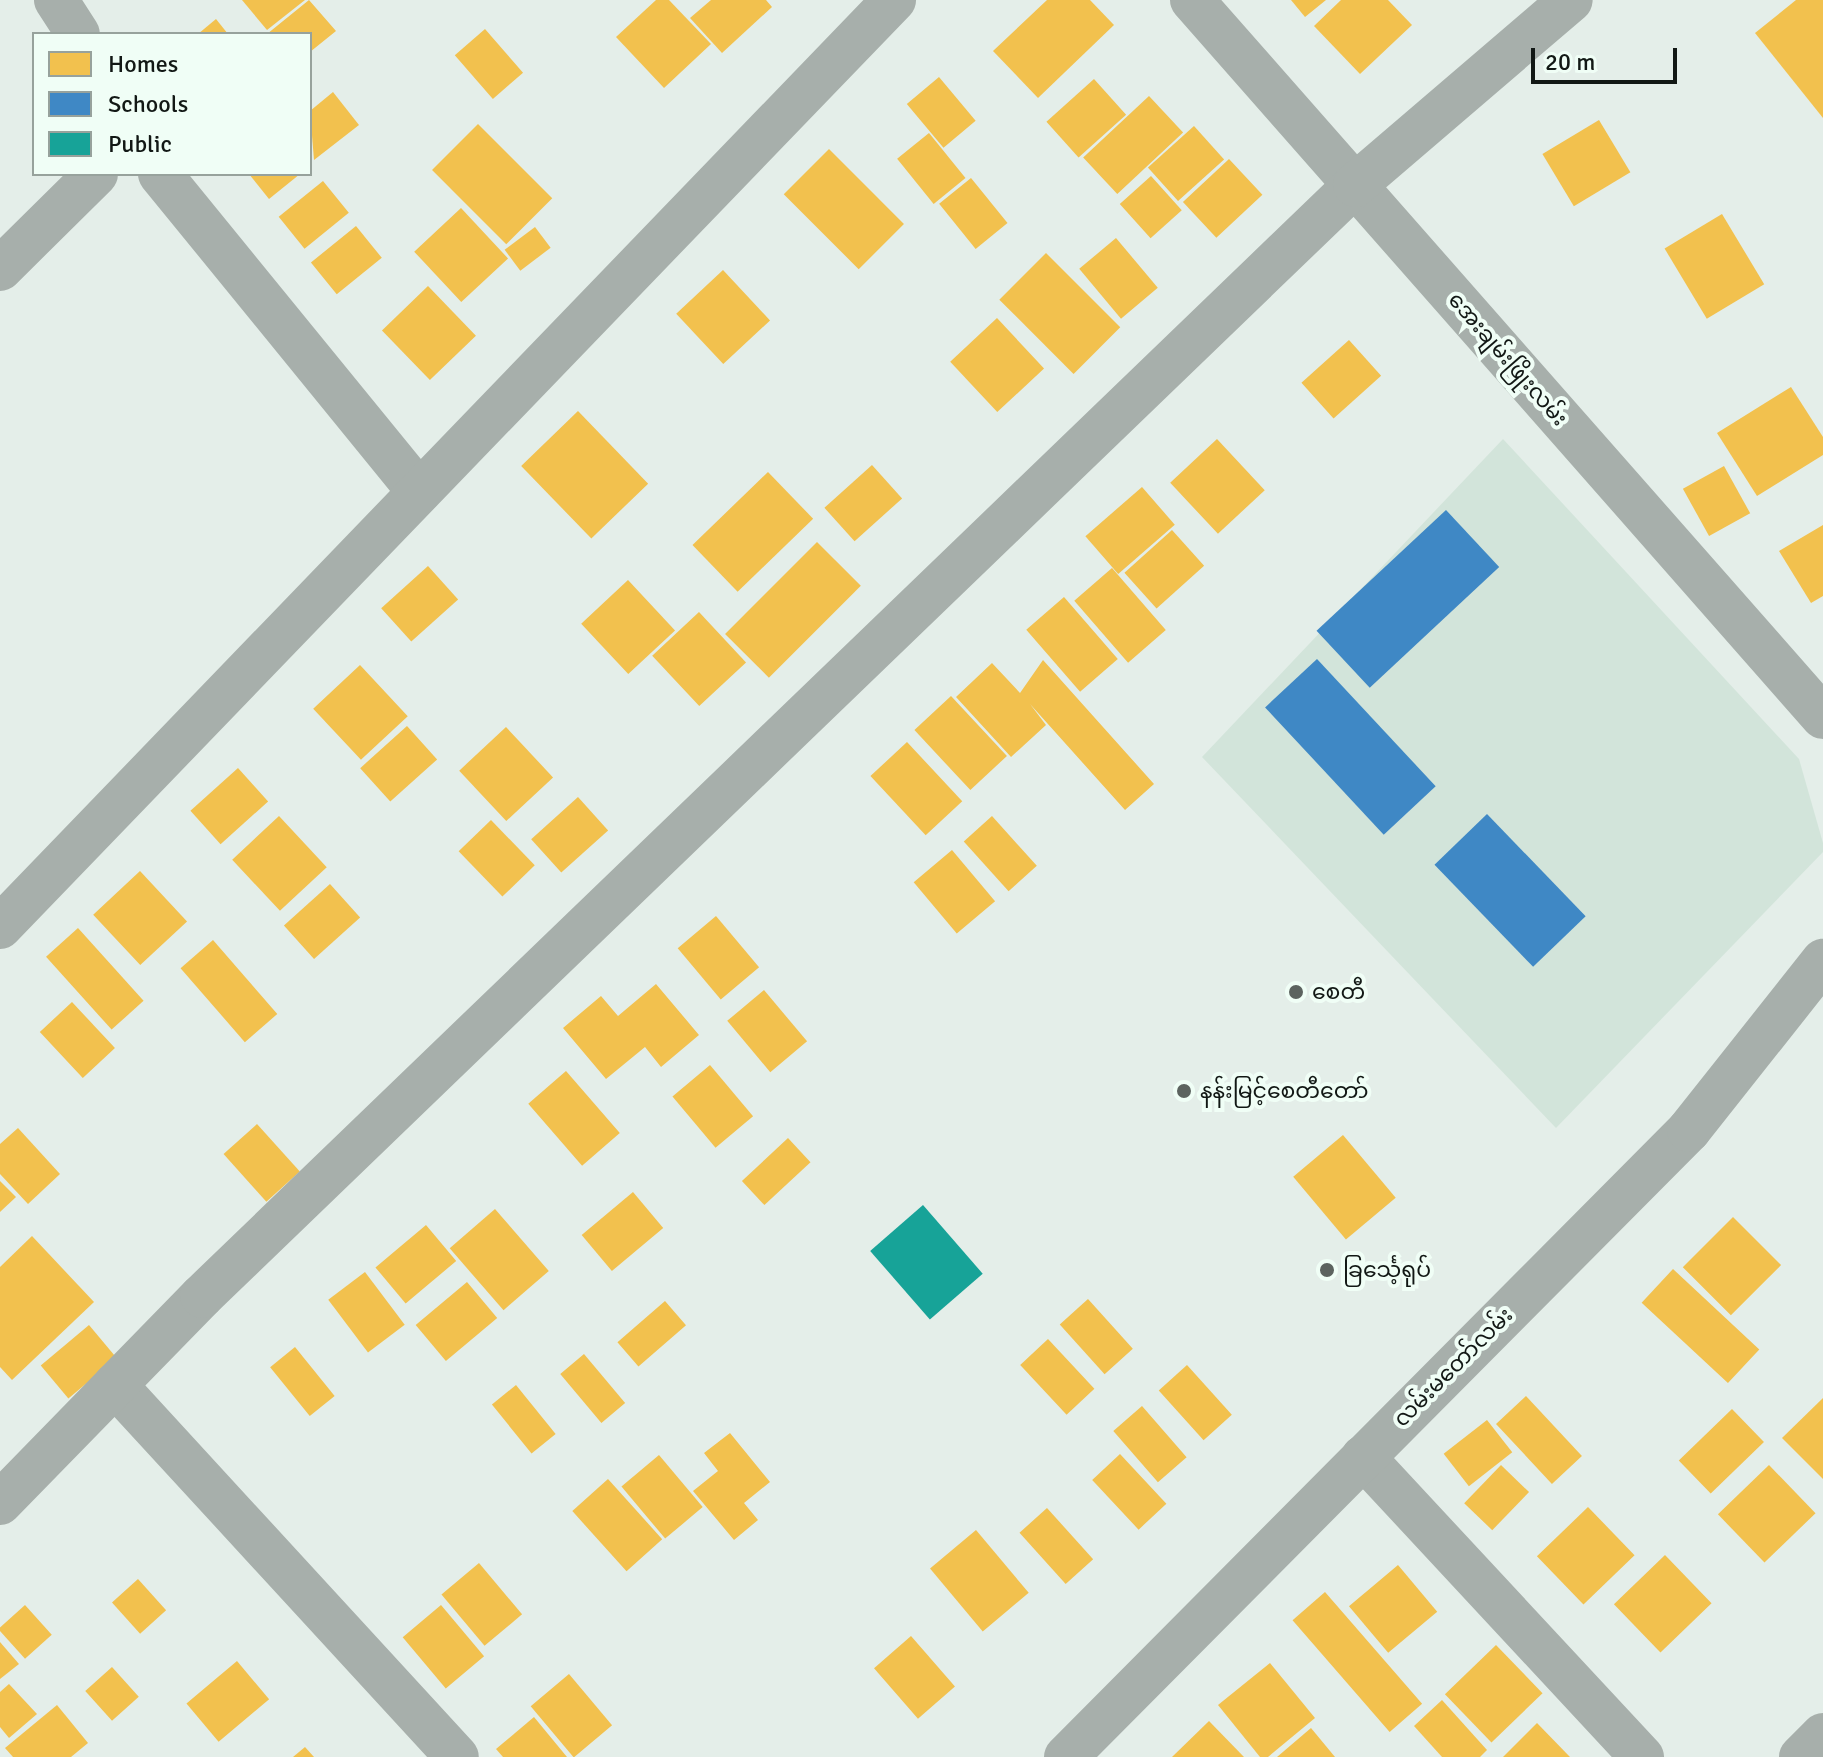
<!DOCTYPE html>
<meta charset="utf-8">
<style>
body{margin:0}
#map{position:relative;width:1823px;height:1757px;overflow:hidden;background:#e4eee9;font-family:Signika,"Noto Sans Myanmar",sans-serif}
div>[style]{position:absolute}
.built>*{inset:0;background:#d2e4da}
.homes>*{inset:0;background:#f2c14e;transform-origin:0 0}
.schools>*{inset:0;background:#3f88c5;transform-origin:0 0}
.public>*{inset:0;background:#17a398;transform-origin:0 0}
.minor>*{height:44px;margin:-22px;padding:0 22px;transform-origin:22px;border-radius:22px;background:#a7afab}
.dots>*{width:22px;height:22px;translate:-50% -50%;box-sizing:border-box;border:4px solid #f0fef6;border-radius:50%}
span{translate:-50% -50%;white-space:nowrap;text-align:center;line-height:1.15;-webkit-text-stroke:8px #f0fef6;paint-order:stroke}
.street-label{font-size:22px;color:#121815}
.poi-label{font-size:22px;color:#121815}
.left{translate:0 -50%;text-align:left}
.legend{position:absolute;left:32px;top:32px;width:280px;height:144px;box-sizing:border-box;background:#f0fef6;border:2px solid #97a29c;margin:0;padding:10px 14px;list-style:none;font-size:24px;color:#121815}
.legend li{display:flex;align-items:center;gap:16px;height:40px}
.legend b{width:40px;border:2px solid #97a29c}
.scale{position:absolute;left:1531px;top:48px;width:146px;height:36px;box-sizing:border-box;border:4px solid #121815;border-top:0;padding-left:10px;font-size:24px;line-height:28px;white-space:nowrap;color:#121815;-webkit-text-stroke:6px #f0fef6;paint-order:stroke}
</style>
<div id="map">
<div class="built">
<div style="clip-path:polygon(1503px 439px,1799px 759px,1823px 843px,1823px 852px,1556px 1128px,1202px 757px)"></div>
</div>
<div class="homes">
<div style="clip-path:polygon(242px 0,305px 0,267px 30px)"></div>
<div style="clip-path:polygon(309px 0,336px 31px,310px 52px,310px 34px,267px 34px)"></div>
<div style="clip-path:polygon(656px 0,669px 0,711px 44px,664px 88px,616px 37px)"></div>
<div style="clip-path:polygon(711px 0,766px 0,772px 7px,722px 53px,690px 18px)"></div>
<div style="clip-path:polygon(1047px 0,1090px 0,1114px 25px,1038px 98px,993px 51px)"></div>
<div style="clip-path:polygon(1291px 0,1326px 0,1305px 17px)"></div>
<div style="clip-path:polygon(1341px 0,1388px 0,1412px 25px,1360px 74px,1314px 26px)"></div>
<div style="clip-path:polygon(1796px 0,1823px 0,1823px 118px,1755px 33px)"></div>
<div style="clip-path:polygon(216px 19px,228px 34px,198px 34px)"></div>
<div style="left:485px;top:29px;width:58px;height:40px;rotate:49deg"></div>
<div style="left:939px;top:77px;width:57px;height:42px;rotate:50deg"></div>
<div style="left:1094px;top:79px;width:48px;height:64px;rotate:48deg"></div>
<div style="clip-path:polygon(333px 92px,359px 125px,314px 160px,310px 111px)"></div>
<div style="left:1149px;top:96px;width:50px;height:90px;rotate:47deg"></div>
<div style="left:1599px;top:120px;width:61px;height:66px;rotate:59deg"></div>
<div style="left:478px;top:124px;width:105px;height:65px;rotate:45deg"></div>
<div style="left:1194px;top:126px;width:45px;height:62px;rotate:48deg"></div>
<div style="left:929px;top:133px;width:58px;height:41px;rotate:51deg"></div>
<div style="left:829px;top:149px;width:106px;height:64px;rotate:45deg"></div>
<div style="left:1229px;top:159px;width:49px;height:63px;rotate:47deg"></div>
<div style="clip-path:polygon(249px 174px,300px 174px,269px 199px)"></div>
<div style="left:1151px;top:176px;width:46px;height:42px;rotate:48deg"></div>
<div style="left:971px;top:178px;width:58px;height:41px;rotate:51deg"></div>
<div style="left:323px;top:181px;width:41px;height:57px;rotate:51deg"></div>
<div style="left:461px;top:208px;width:69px;height:64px;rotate:47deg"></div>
<div style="left:1722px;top:214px;width:82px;height:67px;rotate:59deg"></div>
<div style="left:356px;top:226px;width:41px;height:58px;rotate:51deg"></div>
<div style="left:535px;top:227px;width:26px;height:38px;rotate:53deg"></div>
<div style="left:1116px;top:238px;width:65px;height:48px;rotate:50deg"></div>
<div style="left:1046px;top:253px;width:105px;height:66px;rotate:45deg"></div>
<div style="left:723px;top:270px;width:69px;height:64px;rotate:47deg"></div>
<div style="left:428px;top:286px;width:69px;height:64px;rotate:46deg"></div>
<div style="left:997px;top:318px;width:69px;height:64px;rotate:47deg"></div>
<div style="left:1349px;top:340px;width:48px;height:64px;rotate:48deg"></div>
<div style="clip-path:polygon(1791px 387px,1823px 437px,1823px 455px,1757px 496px,1717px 433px)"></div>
<div style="left:578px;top:411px;width:101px;height:79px;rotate:46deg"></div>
<div style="left:1217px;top:439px;width:70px;height:64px;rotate:47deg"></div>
<div style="left:872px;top:465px;width:45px;height:64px;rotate:48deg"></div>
<div style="left:1724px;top:466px;width:54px;height:47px;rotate:61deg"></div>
<div style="left:768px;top:472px;width:65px;height:105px;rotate:46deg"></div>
<div style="left:1142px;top:487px;width:50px;height:75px;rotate:49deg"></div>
<div style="clip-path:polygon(1823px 525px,1823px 596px,1811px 603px,1779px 551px)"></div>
<div style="left:1172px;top:530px;width:48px;height:64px;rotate:48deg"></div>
<div style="left:817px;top:542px;width:62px;height:130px;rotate:45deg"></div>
<div style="left:428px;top:566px;width:45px;height:63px;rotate:48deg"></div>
<div style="left:1112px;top:568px;width:82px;height:50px;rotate:49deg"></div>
<div style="left:628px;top:580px;width:69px;height:64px;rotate:47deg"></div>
<div style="left:1064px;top:597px;width:82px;height:50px;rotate:49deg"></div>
<div style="left:699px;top:612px;width:69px;height:64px;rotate:47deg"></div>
<div style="clip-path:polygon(1043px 660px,1154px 784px,1125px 810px,1030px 704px,1046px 725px,1011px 757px,956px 697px,992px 663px,1020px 693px)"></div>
<div style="left:360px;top:665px;width:70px;height:64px;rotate:47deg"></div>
<div style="left:951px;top:696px;width:82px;height:50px;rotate:47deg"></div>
<div style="left:407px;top:726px;width:45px;height:63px;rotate:48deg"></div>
<div style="left:506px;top:727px;width:69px;height:64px;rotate:47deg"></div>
<div style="left:907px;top:742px;width:81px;height:50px;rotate:47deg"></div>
<div style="left:238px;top:768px;width:45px;height:64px;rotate:48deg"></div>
<div style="left:578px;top:797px;width:45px;height:63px;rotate:48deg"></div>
<div style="left:279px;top:816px;width:70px;height:64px;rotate:47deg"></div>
<div style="left:992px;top:816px;width:67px;height:38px;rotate:48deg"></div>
<div style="left:491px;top:820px;width:63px;height:45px;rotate:46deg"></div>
<div style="left:952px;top:850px;width:67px;height:50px;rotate:50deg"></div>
<div style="left:140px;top:871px;width:69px;height:64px;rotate:47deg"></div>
<div style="left:330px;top:884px;width:45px;height:62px;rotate:48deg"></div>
<div style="left:716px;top:916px;width:67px;height:50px;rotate:50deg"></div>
<div style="left:78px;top:928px;width:98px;height:43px;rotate:48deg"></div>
<div style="left:213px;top:940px;width:98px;height:43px;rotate:49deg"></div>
<div style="clip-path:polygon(656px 984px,699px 1035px,661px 1067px,645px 1047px,606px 1079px,563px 1028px,601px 996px,618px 1016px)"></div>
<div style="left:764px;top:990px;width:67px;height:48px;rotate:50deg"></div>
<div style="left:72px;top:1002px;width:63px;height:44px;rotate:47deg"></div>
<div style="left:710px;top:1065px;width:67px;height:49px;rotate:50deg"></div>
<div style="left:566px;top:1071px;width:82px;height:50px;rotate:49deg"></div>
<div style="left:257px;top:1124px;width:64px;height:45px;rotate:48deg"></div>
<div style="clip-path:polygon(18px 1128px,60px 1174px,28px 1204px,0 1174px,0 1144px)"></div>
<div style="left:1343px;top:1135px;width:82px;height:65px;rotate:50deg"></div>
<div style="left:788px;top:1138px;width:33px;height:63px;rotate:47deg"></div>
<div style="clip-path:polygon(0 1181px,16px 1197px,0 1212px)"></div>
<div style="left:633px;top:1192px;width:47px;height:67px;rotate:50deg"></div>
<div style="left:495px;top:1209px;width:82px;height:60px;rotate:49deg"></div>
<div style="left:1733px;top:1217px;width:68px;height:71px;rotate:45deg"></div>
<div style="left:426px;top:1225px;width:47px;height:66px;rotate:50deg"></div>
<div style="clip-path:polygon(32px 1236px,94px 1302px,12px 1380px,0 1367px,0 1267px)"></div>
<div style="left:1673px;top:1269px;width:118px;height:46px;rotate:43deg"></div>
<div style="left:365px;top:1272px;width:66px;height:46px;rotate:53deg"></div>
<div style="left:467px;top:1282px;width:47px;height:67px;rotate:50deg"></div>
<div style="left:1088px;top:1299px;width:67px;height:38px;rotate:48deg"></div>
<div style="left:665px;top:1301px;width:32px;height:63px;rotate:49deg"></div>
<div style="left:89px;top:1325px;width:43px;height:63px;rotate:50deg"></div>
<div style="left:1048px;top:1339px;width:68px;height:38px;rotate:47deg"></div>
<div style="left:295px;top:1347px;width:63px;height:32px;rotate:51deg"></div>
<div style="left:584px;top:1354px;width:64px;height:31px;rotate:50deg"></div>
<div style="left:1187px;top:1365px;width:67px;height:38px;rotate:48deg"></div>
<div style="left:516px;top:1385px;width:63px;height:31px;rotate:51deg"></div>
<div style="left:1526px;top:1396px;width:82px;height:41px;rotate:47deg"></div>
<div style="clip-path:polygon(1823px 1398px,1823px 1479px,1782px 1438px)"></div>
<div style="left:1142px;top:1406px;width:68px;height:38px;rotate:49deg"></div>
<div style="left:1732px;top:1409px;width:46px;height:74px;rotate:46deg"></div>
<div style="left:1487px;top:1420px;width:41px;height:55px;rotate:52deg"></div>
<div style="clip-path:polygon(730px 1433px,770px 1482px,744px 1503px,758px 1520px,734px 1540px,693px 1491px,718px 1471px,704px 1453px)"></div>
<div style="left:1120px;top:1454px;width:68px;height:38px;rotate:47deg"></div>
<div style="left:659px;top:1455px;width:68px;height:49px;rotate:50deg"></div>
<div style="left:1501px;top:1465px;width:39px;height:53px;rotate:44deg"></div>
<div style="left:1769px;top:1465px;width:67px;height:71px;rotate:46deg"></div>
<div style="left:608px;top:1479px;width:81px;height:48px;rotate:48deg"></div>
<div style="left:1588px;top:1507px;width:67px;height:71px;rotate:46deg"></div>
<div style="left:1047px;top:1508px;width:69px;height:37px;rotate:48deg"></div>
<div style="left:976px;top:1530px;width:82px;height:60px;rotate:50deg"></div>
<div style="left:1665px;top:1555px;width:67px;height:71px;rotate:46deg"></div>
<div style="left:479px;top:1563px;width:67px;height:49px;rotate:50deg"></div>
<div style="left:1398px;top:1565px;width:61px;height:64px;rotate:50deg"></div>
<div style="left:138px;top:1579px;width:42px;height:35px;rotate:48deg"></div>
<div style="left:1325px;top:1592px;width:148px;height:43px;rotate:49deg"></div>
<div style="left:25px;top:1605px;width:40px;height:36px;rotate:48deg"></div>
<div style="left:441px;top:1605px;width:67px;height:50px;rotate:50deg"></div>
<div style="left:911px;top:1636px;width:67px;height:49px;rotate:49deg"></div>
<div style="clip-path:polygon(0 1642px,19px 1664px,0 1679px)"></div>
<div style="left:1496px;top:1645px;width:67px;height:71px;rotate:46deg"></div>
<div style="left:237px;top:1661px;width:50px;height:66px;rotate:50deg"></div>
<div style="clip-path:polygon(1270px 1663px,1315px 1718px,1268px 1757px,1260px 1757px,1218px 1705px)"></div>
<div style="left:112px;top:1667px;width:40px;height:36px;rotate:48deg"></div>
<div style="left:569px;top:1674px;width:67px;height:50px;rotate:50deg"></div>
<div style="clip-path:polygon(9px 1684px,37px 1714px,9px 1738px,0 1727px,0 1692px)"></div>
<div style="clip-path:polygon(1442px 1700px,1487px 1750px,1480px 1757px,1442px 1757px,1414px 1726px)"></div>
<div style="clip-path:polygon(57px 1705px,88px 1743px,71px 1757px,13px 1757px,5px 1748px)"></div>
<div style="clip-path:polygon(534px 1717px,567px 1757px,503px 1757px,496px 1749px)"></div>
<div style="clip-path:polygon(1209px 1721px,1244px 1757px,1172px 1757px)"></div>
<div style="clip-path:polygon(1537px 1723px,1570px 1757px,1503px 1757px)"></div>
<div style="clip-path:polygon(1311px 1728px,1335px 1757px,1277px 1757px)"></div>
<div style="clip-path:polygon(305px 1747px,314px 1757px,293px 1757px)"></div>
</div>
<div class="schools">
<div style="left:1446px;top:510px;width:78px;height:177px;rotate:47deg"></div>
<div style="left:1317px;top:659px;width:174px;height:71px;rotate:47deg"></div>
<div style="left:1487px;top:814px;width:142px;height:73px;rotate:46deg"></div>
</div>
<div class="public">
<div style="left:923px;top:1205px;width:91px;height:70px;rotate:49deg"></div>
</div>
<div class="minor">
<div style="left:56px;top:0;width:40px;rotate:57.1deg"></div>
<div style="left:1192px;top:0;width:955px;rotate:48.65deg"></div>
<div style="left:160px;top:174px;width:410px;rotate:50.8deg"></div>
<div style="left:0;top:269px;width:135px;rotate:-44.7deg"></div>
<div style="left:0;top:927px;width:1288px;rotate:-46.04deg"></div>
<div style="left:115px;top:1385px;width:505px;rotate:47.41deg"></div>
<div style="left:1363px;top:1457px;width:410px;rotate:47.1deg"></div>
<div style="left:0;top:1503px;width:289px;rotate:-45.7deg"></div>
<div style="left:202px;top:1296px;width:1601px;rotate:-43.94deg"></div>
<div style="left:1355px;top:185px;width:284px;rotate:-40.6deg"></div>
<div style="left:1066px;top:1757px;width:884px;rotate:-45.18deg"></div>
<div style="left:1689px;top:1130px;width:216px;rotate:-51.6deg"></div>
<div style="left:1801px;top:1757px;width:31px;rotate:-45deg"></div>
</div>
<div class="dots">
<div style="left:1296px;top:992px;background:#5c635f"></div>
<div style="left:1184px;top:1091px;background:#5c635f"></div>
<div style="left:1327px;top:1270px;background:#5c635f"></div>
</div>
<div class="street-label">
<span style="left:1508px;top:359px;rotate:49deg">အေးချမ်းဖြိုးလမ်း</span>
<span style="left:1453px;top:1367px;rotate:-45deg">လမ်းမတော်လမ်း</span>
</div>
<div class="poi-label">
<span class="left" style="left:1312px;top:992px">စေတီ</span>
<span class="left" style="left:1200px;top:1091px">နန်းမြင့်စေတီတော်</span>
<span class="left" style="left:1343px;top:1270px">ခြင်္သေ့ရုပ်</span>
</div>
<ul class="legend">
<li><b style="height:22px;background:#f2c14e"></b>Homes</li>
<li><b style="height:22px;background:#3f88c5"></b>Schools</li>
<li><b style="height:22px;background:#17a398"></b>Public</li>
</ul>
<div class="scale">20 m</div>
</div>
